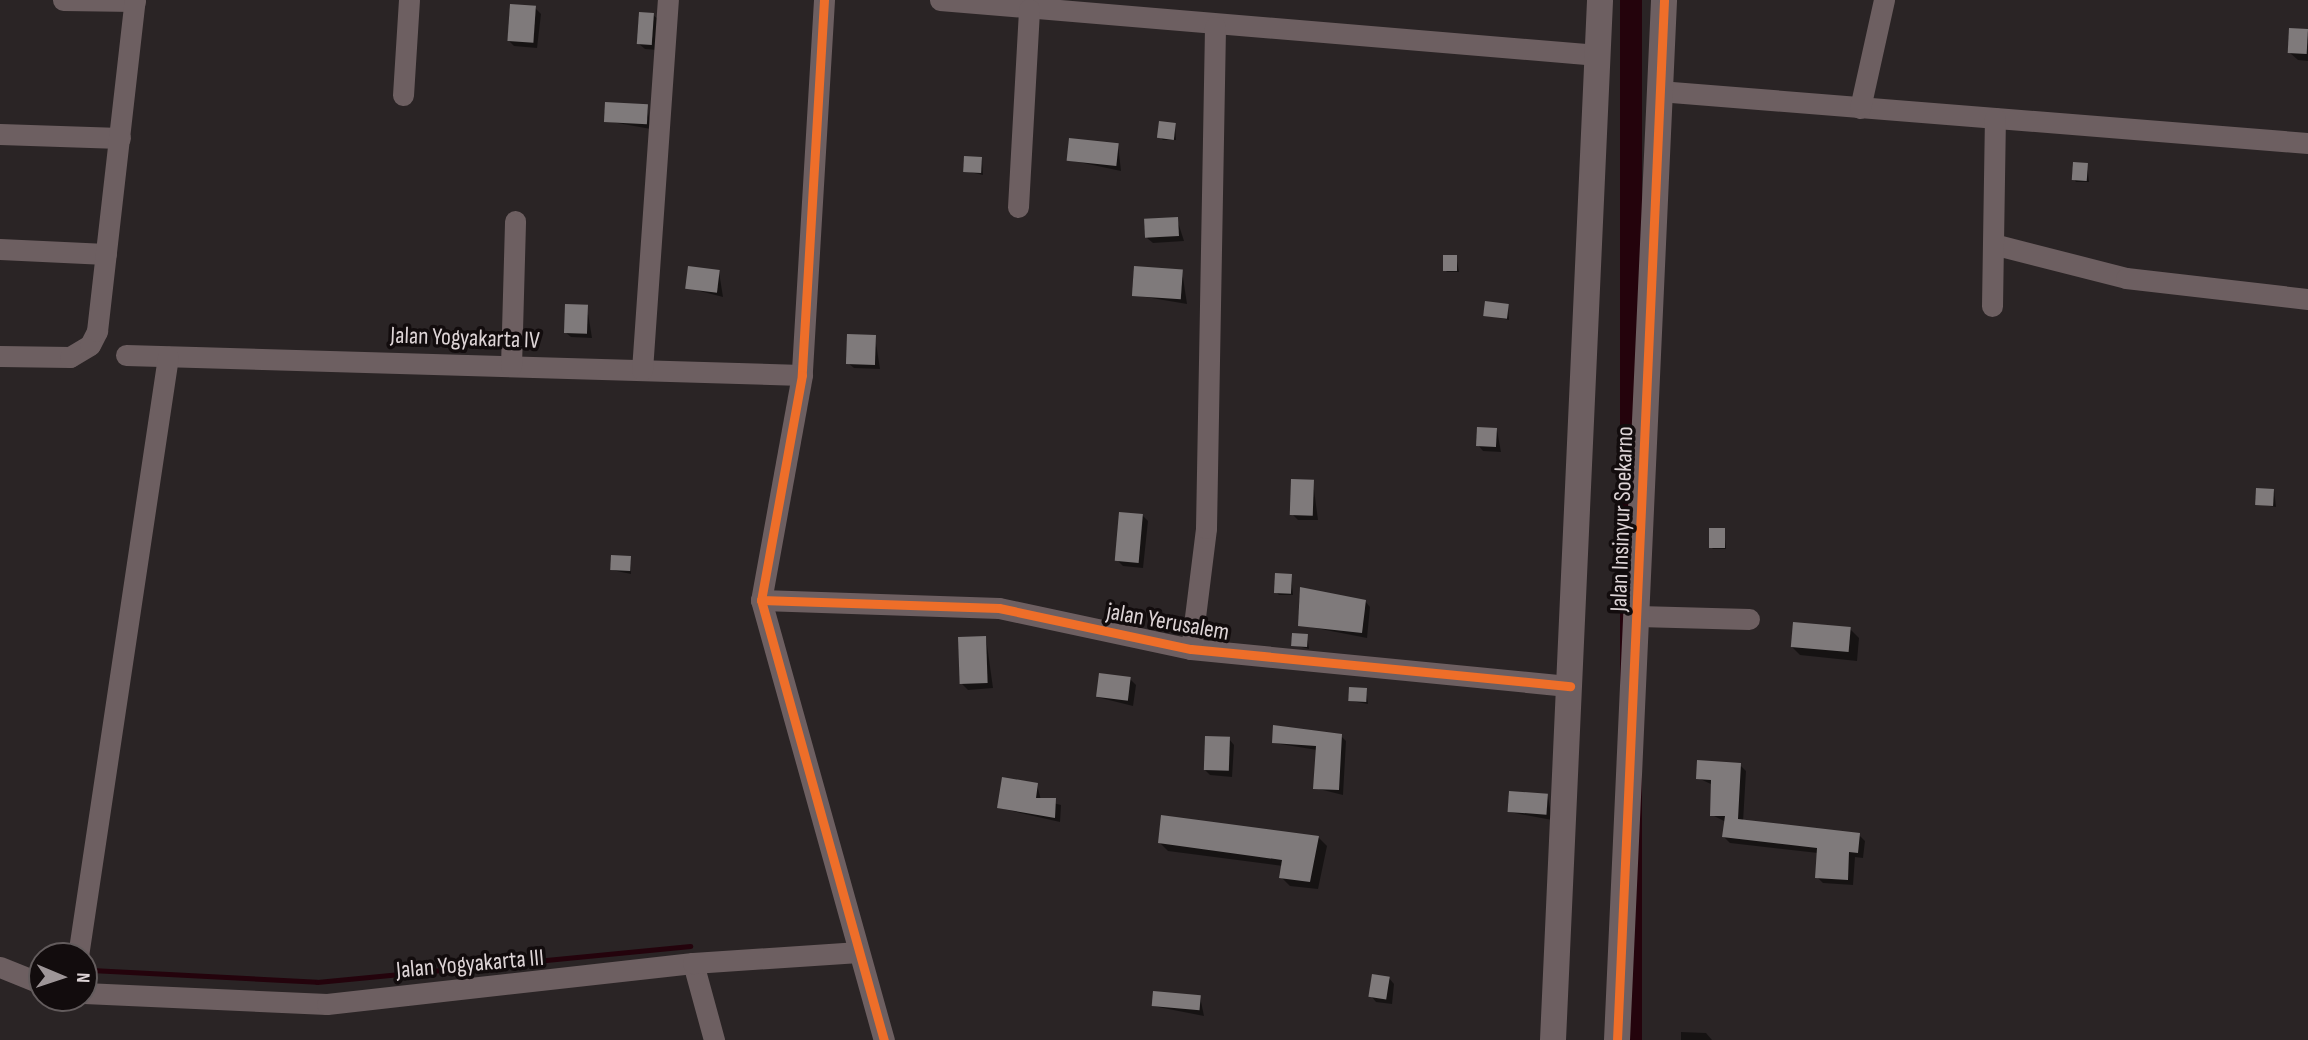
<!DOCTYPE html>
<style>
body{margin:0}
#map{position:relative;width:2308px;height:1040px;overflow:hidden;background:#2a2425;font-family:"Sofia Sans Condensed",sans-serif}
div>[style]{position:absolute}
.water>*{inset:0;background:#24030c;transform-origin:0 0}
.shadow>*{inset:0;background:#0007}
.stream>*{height:5px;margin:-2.5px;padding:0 2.5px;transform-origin:2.5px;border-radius:2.5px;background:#24030c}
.building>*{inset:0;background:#7f7a7b;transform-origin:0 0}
.minor>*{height:21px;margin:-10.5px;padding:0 10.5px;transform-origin:10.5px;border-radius:10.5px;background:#6d5f61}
.tertiary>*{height:26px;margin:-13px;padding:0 13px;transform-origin:13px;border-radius:13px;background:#6d5f61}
.cycleway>*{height:9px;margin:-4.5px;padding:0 4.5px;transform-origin:4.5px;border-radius:4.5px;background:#ee6e29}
span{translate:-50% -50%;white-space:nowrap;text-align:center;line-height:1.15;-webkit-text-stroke:7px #120c0d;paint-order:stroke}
.street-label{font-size:24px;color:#ddd4d6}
.north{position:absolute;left:28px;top:942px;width:70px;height:70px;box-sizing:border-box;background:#120c0d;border:2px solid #635c5d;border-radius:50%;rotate:92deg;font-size:19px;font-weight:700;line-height:28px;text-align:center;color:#ddd4d6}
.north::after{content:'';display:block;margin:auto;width:24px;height:32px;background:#9e9698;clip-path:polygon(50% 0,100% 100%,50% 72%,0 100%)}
</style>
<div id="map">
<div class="water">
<div style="left:1620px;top:0;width:22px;height:1041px"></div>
</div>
<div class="shadow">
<div style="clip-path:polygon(535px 8px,541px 14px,537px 48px,514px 46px,508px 40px)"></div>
<div style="clip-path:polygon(653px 15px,659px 20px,657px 50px,645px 49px,639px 44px)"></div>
<div style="clip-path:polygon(2308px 31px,2308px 61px,2298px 60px,2290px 53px)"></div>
<div style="clip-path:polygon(647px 106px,651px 129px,606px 121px)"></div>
<div style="clip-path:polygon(1175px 124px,1176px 140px,1163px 140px,1160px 137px)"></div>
<div style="clip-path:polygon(1118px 145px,1121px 171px,1069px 160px)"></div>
<div style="clip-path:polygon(982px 159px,983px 175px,965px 171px)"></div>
<div style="clip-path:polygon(2087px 164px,2089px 182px,2076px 182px,2074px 179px)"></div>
<div style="clip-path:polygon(1177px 219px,1184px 241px,1153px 243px,1147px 238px)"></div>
<div style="clip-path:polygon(1456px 256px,1459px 272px,1447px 272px,1445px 270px)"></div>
<div style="clip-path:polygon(1182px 271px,1187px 304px,1134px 295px)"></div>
<div style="clip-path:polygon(719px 272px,723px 297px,688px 288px)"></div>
<div style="clip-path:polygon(1508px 306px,1509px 320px,1485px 315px)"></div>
<div style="clip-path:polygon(587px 307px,592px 338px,571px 337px,565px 332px)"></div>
<div style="clip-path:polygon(875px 337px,880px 369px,854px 368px,848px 363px)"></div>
<div style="clip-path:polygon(1497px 430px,1501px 452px,1483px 451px,1478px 445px)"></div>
<div style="clip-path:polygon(1313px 482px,1318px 520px,1298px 520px,1292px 514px)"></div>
<div style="clip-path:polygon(2274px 490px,2276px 507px,2257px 504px)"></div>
<div style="clip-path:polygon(1142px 515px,1148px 521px,1143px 568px,1123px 566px,1117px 560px)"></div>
<div style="clip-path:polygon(1724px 529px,1726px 549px,1713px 549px,1711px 547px)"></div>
<div style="clip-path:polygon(630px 558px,631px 574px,612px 570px)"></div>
<div style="clip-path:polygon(1291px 575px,1293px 595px,1279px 595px,1276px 592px)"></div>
<div style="clip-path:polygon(1365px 601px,1370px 607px,1367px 638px,1300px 625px)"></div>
<div style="clip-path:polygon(1850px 629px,1859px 638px,1857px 661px,1800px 655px,1792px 647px)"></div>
<div style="clip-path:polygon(1307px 635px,1309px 649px,1294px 645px)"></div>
<div style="clip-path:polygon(986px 638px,993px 688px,968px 690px,962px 684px)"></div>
<div style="clip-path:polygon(1130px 679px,1136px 685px,1133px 706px,1097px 697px)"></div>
<div style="clip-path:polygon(1366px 689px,1368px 704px,1351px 701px)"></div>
<div style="clip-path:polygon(1341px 736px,1346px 741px,1343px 795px,1315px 788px,1317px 750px,1274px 743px)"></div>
<div style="clip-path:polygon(1229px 739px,1234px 745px,1232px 777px,1210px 775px,1205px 770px)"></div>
<div style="clip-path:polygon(1740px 765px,1746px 771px,1743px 822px,1859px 835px,1865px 841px,1863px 858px,1855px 857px,1853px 885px,1823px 883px,1817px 877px,1818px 853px,1730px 843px,1723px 836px,1726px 822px,1712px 815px,1713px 785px,1698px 778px)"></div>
<div style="clip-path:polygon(1037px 785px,1041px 800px,1061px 805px,1060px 822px,999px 808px)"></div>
<div style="clip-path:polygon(1548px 796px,1552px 820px,1509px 812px)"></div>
<div style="clip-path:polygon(1319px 838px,1327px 846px,1318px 889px,1290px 886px,1281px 877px,1283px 866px,1168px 851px,1160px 843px)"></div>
<div style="clip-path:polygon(1389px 978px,1394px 984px,1392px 1004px,1376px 1002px,1371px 996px)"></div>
<div style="clip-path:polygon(1200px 997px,1204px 1016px,1153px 1006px)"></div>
<div style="clip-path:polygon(1681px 1032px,1706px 1033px,1712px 1040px,1681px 1040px)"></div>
</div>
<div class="stream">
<div style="left:36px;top:968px;width:6px"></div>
<div style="left:91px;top:970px;width:226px;rotate:3deg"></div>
<div style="left:317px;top:982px;width:375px;rotate:-5.5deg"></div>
</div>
<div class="building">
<div style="left:510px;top:4px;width:26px;height:37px;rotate:4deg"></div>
<div style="left:639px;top:12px;width:15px;height:32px;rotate:4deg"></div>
<div style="left:2289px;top:28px;width:19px;height:25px;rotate:3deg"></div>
<div style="left:605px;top:102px;width:43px;height:20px;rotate:3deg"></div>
<div style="left:1159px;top:121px;width:17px;height:17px;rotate:7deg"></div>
<div style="left:1069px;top:138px;width:50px;height:23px;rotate:6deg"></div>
<div style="left:964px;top:156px;width:18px;height:16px;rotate:3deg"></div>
<div style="left:2073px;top:162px;width:15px;height:18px;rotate:4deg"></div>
<div style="left:1178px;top:217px;width:19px;height:34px;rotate:87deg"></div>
<div style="left:1443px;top:255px;width:14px;height:16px"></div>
<div style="left:688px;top:266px;width:32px;height:23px;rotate:7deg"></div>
<div style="left:1134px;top:266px;width:49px;height:30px;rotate:4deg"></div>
<div style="left:1485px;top:301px;width:24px;height:15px;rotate:7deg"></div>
<div style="left:565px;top:304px;width:23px;height:29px;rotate:2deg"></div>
<div style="left:847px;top:334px;width:29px;height:30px;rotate:2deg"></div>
<div style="left:1477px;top:427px;width:20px;height:19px;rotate:3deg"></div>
<div style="left:1291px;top:479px;width:23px;height:36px;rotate:2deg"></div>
<div style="left:2256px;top:488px;width:18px;height:17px;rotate:3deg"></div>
<div style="left:1119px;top:512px;width:24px;height:49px;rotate:5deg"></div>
<div style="left:1709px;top:528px;width:16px;height:20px"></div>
<div style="left:611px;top:555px;width:20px;height:15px;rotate:3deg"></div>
<div style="left:1275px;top:573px;width:17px;height:20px;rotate:3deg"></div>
<div style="clip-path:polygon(1300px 587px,1366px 600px,1362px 633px,1298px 626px)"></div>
<div style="left:1793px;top:622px;width:58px;height:25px;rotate:5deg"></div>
<div style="left:1292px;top:633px;width:16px;height:13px;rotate:4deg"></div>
<div style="left:986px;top:636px;width:47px;height:28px;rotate:88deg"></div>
<div style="left:1099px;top:673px;width:32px;height:24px;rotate:7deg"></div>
<div style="left:1349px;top:687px;width:18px;height:14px;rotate:3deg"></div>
<div style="clip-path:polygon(1273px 725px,1342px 734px,1339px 790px,1313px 789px,1316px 746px,1272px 743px)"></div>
<div style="left:1205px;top:736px;width:25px;height:34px;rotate:2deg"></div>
<div style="clip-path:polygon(1697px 760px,1741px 763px,1738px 819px,1860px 833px,1858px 853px,1849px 852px,1848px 880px,1815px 878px,1817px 848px,1722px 837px,1725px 816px,1710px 816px,1711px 780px,1696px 779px)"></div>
<div style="clip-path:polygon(1002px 777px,1038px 783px,1036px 798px,1056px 798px,1055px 818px,997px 808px)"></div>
<div style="left:1509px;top:791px;width:39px;height:21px;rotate:4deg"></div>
<div style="clip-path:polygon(1161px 815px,1319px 836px,1310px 882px,1279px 878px,1282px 860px,1158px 843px)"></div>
<div style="left:1372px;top:974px;width:18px;height:23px;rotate:9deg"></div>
<div style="left:1153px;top:991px;width:48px;height:15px;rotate:5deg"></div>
</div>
<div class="minor">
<div style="left:63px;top:0;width:72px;rotate:0.8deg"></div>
<div style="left:824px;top:0;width:376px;rotate:93.4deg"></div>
<div style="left:802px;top:375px;width:229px;rotate:100.3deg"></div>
<div style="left:761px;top:600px;width:457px;rotate:74.4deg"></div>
<div style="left:940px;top:0;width:660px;rotate:4.78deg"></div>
<div style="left:1659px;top:91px;width:651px;rotate:4.58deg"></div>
<div style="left:403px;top:95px;width:95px;rotate:-86.4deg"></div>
<div style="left:1860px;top:108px;width:111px;rotate:-77.5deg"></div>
<div style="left:0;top:134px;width:120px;rotate:1.9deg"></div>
<div style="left:1018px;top:207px;width:198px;rotate:-86.8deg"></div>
<div style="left:1993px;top:244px;width:137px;rotate:14.3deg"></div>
<div style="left:2126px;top:278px;width:183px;rotate:6.6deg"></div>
<div style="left:0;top:249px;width:106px;rotate:2.7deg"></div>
<div style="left:1992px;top:306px;width:188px;rotate:-89.1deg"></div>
<div style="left:126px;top:355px;width:676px;rotate:1.69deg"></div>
<div style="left:0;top:356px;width:70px;rotate:0.8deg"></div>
<div style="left:70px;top:357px;width:23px;rotate:-31deg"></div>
<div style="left:90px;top:345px;width:16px;rotate:-63deg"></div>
<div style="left:97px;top:331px;width:333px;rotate:-83.5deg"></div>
<div style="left:511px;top:366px;width:145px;rotate:-88.4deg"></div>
<div style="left:642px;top:370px;width:371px;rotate:-86deg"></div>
<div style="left:761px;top:600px;width:238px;rotate:1.9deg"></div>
<div style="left:999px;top:608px;width:196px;rotate:12.1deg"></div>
<div style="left:1191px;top:649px;width:381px;rotate:5.6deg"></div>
<div style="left:1638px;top:616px;width:111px;rotate:1.5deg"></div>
<div style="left:1191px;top:649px;width:122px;rotate:-82.9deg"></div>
<div style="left:1206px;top:528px;width:501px;rotate:-88.97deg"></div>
<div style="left:78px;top:956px;width:606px;rotate:-81.46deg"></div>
<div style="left:693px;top:963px;width:80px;rotate:74.7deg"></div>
<div style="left:0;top:967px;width:45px;rotate:22deg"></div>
<div style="left:84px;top:993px;width:243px;rotate:2.6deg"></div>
<div style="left:327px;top:1004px;width:368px;rotate:-6.4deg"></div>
<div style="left:693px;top:963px;width:166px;rotate:-3.8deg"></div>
</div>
<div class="tertiary">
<div style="left:1553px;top:1040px;width:1041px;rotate:-87.41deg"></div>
<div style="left:1617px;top:1040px;width:1041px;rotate:-87.41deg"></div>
</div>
<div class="cycleway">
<div style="left:824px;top:0;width:376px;rotate:93.4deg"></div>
<div style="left:802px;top:375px;width:229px;rotate:100.3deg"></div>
<div style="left:761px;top:600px;width:457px;rotate:74.4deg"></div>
<div style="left:761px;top:600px;width:238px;rotate:1.9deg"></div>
<div style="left:999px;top:608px;width:196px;rotate:12.1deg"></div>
<div style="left:1191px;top:649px;width:381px;rotate:5.6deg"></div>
<div style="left:1617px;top:1040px;width:1041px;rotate:-87.41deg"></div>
</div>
<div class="street-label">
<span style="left:465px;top:338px;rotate:2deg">Jalan Yogyakarta IV</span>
<span style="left:1622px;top:519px;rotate:-88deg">Jalan Insinyur Soekarno</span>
<span style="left:1168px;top:622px;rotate:10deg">jalan Yerusalem</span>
<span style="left:470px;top:964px;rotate:-5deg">Jalan Yogyakarta III</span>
</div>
<div class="north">N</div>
</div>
